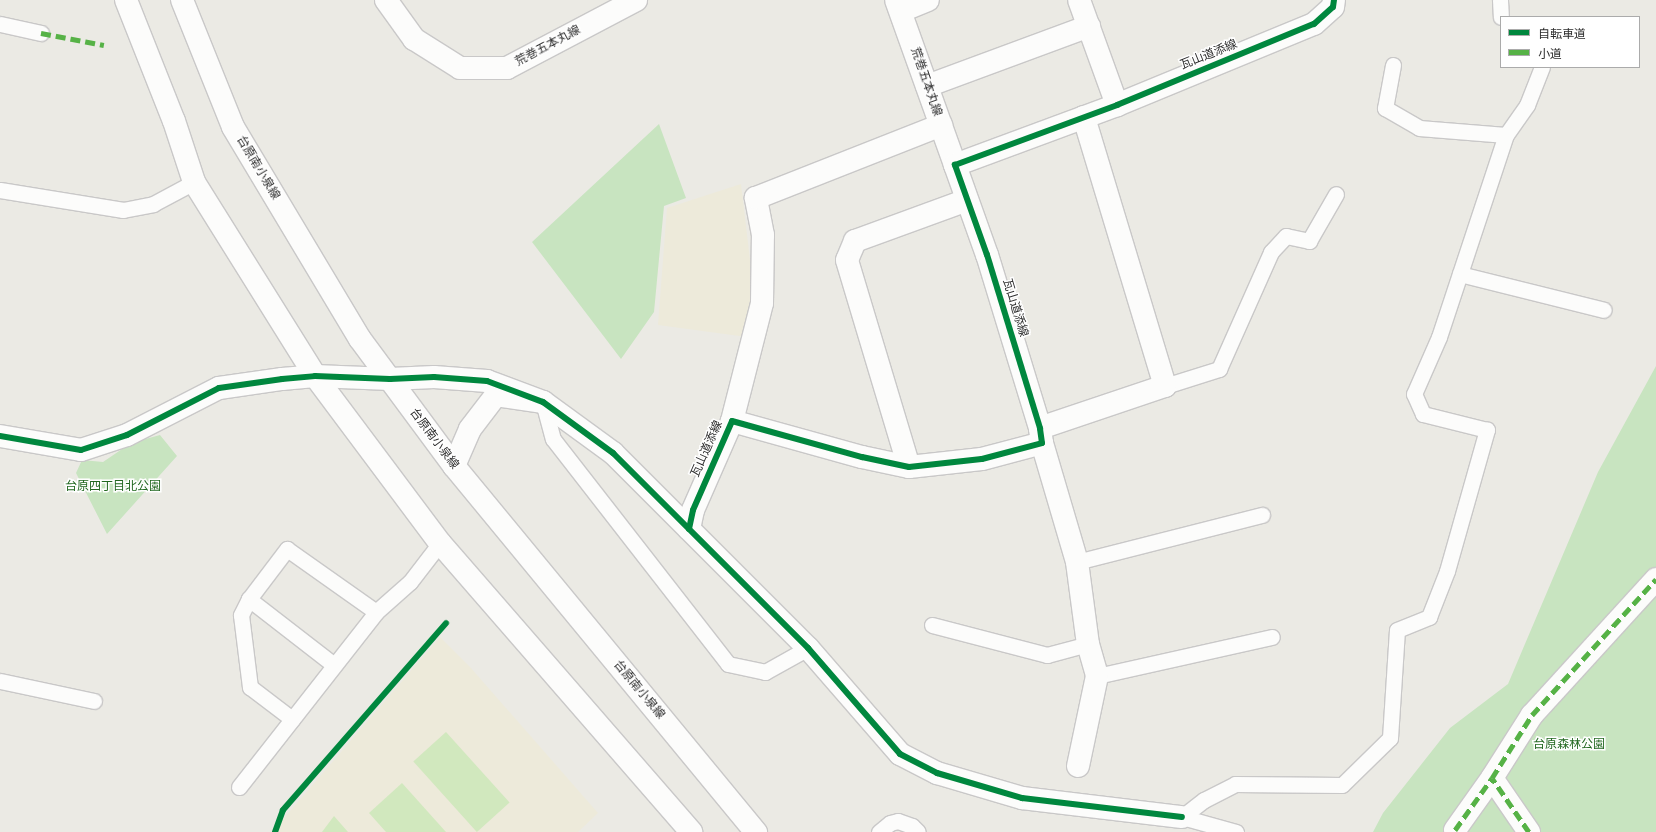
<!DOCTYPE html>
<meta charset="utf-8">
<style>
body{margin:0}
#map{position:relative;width:1656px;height:832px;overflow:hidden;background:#ebeae4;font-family:"Work Sans","Noto Sans JP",sans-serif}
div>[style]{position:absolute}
.education>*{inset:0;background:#edeada}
.green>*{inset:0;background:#c8e4c0}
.pitch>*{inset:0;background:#d1e8be;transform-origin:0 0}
.roads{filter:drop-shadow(1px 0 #c9c8c8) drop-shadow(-1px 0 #c9c8c8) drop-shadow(0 1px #c9c8c8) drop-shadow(0 -1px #c9c8c8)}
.lane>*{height:15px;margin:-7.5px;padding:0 7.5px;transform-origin:7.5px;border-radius:7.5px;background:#fcfcfb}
.street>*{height:22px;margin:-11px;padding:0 11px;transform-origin:11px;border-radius:11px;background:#fcfcfb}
.secondary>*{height:22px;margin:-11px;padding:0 11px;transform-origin:11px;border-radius:11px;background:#fcfcfb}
.quiet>*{height:5px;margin-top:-2.5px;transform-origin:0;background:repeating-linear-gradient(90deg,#56b246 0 10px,transparent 0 15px)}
.cycleway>*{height:6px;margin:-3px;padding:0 3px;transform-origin:3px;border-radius:3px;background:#00873e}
span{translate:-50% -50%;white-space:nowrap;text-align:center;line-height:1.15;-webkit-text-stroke:3px #fff;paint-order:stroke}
.street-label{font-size:12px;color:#2d2d2d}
.park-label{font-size:12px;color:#226820}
.legend{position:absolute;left:1500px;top:16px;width:140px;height:52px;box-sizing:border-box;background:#fff;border:1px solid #ababab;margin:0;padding:5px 7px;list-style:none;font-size:12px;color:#2d2d2d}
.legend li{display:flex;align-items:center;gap:8px;height:20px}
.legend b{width:20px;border:1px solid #ababab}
</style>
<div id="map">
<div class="education">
<div style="clip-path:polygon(741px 184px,755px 302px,747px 337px,658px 325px,667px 208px)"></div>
<div style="clip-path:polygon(440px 637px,470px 667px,598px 813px,578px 832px,272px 832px)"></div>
</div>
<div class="green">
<div style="clip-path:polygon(659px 124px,686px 198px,664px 206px,654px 312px,621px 359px,532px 242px)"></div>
<div style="clip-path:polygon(1656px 366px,1656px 832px,1373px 832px,1383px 813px,1450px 728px,1508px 684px,1598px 472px)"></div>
<div style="clip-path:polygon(160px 435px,177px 456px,107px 534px,76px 473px,82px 460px,103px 462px,131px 443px)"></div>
</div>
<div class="pitch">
<div style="left:446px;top:732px;width:95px;height:44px;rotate:48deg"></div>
<div style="clip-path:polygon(402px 783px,446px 832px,386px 832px,369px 813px)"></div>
<div style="clip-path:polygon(334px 816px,348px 832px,322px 832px)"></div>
</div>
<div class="roads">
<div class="lane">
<div style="left:1500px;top:0;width:17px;rotate:87deg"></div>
<div style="left:0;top:24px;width:42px;rotate:12.4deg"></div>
<div style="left:1393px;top:65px;width:44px;rotate:100.5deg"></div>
<div style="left:1385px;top:108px;width:39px;rotate:30deg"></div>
<div style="left:1419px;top:128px;width:87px;rotate:4.6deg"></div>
<div style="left:0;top:190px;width:125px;rotate:9.2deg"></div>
<div style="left:123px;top:210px;width:31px;rotate:-11deg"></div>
<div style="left:153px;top:204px;width:47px;rotate:-28.2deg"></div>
<div style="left:1460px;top:274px;width:148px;rotate:14deg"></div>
<div style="left:1165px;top:386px;width:57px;rotate:-17.5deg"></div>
<div style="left:1219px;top:369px;width:128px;rotate:-66deg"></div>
<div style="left:1271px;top:252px;width:22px;rotate:-47deg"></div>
<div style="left:1286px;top:236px;width:24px;rotate:12deg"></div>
<div style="left:1309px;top:241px;width:54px;rotate:-60.1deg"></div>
<div style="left:543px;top:402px;width:38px;rotate:75deg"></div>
<div style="left:553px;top:439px;width:285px;rotate:52.1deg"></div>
<div style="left:728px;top:664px;width:38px;rotate:12deg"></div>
<div style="left:765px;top:672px;width:49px;rotate:-29.2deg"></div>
<div style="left:1077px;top:562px;width:191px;rotate:-14.3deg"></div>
<div style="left:249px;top:599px;width:18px;rotate:117deg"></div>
<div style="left:241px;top:615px;width:73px;rotate:82.9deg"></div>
<div style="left:250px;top:687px;width:53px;rotate:37.3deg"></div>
<div style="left:932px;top:625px;width:119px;rotate:14.6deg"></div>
<div style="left:1047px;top:655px;width:42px;rotate:-15deg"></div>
<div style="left:334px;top:665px;width:108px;rotate:-142.2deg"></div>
<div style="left:249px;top:599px;width:63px;rotate:-52.8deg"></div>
<div style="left:287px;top:549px;width:109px;rotate:35.3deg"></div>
<div style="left:1097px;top:676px;width:179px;rotate:-12.6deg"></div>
<div style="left:0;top:681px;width:96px;rotate:12deg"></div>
<div style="left:239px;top:787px;width:222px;rotate:-51.9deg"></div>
<div style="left:376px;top:612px;width:45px;rotate:-41.4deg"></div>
<div style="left:410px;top:582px;width:49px;rotate:-52.4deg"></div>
<div style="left:1182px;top:817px;width:28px;rotate:-38deg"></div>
<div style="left:1204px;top:800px;width:35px;rotate:-27deg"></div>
<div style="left:1235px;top:784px;width:107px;rotate:0.5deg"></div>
<div style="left:1342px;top:785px;width:67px;rotate:-44.4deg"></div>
<div style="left:1390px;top:738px;width:108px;rotate:-86.3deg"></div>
<div style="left:1397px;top:630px;width:35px;rotate:-22deg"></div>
<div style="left:1429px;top:617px;width:49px;rotate:-68.6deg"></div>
<div style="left:1447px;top:571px;width:147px;rotate:-74.2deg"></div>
<div style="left:1487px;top:430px;width:66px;rotate:-166deg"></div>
<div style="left:1423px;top:414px;width:22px;rotate:-114deg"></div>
<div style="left:1414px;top:394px;width:62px;rotate:-66.3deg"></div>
<div style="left:1439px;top:337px;width:213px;rotate:-71.7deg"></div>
<div style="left:1506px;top:135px;width:37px;rotate:-55deg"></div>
<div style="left:1527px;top:105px;width:41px;rotate:-68.5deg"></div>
<div style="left:1182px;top:817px;width:56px;rotate:15.5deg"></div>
<div style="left:879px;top:832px;width:14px;rotate:-39deg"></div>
<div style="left:890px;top:823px;width:8px;rotate:-14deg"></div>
<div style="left:898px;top:821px;width:15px;rotate:20deg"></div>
<div style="left:912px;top:826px;width:8px;rotate:45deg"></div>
</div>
<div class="street">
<div style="left:386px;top:0;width:48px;rotate:54.3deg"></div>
<div style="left:414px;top:39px;width:54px;rotate:32.2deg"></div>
<div style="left:460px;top:68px;width:47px"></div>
<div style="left:507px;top:68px;width:146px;rotate:-27.8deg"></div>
<div style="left:896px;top:0;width:175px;rotate:70.3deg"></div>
<div style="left:1079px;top:0;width:112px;rotate:70.1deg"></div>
<div style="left:901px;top:11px;width:29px;rotate:-22deg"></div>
<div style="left:927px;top:86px;width:173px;rotate:-20.3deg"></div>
<div style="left:732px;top:421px;width:122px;rotate:-75.7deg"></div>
<div style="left:762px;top:303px;width:68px;rotate:-89.2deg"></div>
<div style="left:763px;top:235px;width:38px;rotate:-101deg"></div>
<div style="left:756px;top:198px;width:199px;rotate:-21.5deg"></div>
<div style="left:1040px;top:428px;width:132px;rotate:-18.6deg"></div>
<div style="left:1165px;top:386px;width:281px;rotate:-106.8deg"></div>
<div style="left:0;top:436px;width:82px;rotate:9.8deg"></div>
<div style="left:81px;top:450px;width:48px;rotate:-18.1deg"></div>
<div style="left:127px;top:435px;width:103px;rotate:-27.1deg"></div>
<div style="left:219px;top:388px;width:64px;rotate:-8.1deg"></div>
<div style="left:282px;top:379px;width:33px;rotate:-5deg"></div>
<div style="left:315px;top:376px;width:75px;rotate:2.3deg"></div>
<div style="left:390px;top:379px;width:44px;rotate:-2.6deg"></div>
<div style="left:434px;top:377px;width:53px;rotate:4.3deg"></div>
<div style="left:487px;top:381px;width:60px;rotate:20.6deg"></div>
<div style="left:543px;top:402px;width:87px;rotate:36.1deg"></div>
<div style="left:613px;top:453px;width:276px;rotate:45deg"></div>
<div style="left:808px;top:648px;width:140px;rotate:49deg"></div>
<div style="left:900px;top:754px;width:42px;rotate:27.2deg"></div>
<div style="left:937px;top:773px;width:89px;rotate:16.4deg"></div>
<div style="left:1022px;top:798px;width:161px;rotate:6.8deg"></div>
<div style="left:1042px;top:443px;width:124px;rotate:73.6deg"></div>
<div style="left:1077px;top:562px;width:83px;rotate:82.4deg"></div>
<div style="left:1088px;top:644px;width:33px;rotate:74deg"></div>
<div style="left:1097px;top:676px;width:92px;rotate:101.9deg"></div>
<div style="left:909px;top:467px;width:216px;rotate:-106.7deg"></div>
<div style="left:847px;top:260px;width:21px;rotate:-67deg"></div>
<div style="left:855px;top:241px;width:119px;rotate:-20.1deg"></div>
<div style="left:689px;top:529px;width:19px;rotate:-78deg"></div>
<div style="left:693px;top:510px;width:97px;rotate:-66.3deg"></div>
<div style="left:732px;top:421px;width:135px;rotate:15.5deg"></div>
<div style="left:862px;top:457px;width:48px;rotate:12deg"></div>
<div style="left:909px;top:467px;width:73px;rotate:-6.3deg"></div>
<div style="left:982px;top:459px;width:62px;rotate:-14.9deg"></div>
<div style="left:1042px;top:443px;width:15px;rotate:-98deg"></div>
<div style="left:1040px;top:428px;width:181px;rotate:-107deg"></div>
<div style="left:987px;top:255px;width:96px;rotate:-109.6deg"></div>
<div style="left:955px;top:165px;width:173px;rotate:-20.3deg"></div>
<div style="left:1117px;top:105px;width:213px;rotate:-22.4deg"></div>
<div style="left:1314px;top:24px;width:25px;rotate:-42deg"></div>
<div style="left:1333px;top:7px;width:7px;rotate:-82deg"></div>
<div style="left:1455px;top:830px;width:64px;rotate:-54.6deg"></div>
<div style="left:1529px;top:832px;width:65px;rotate:-124.4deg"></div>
<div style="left:1492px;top:778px;width:75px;rotate:-57.6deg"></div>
<div style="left:1532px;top:715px;width:184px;rotate:-47.6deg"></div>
</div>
<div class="secondary">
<div style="left:126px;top:0;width:130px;rotate:68.4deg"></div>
<div style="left:174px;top:121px;width:64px;rotate:71.8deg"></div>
<div style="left:194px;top:182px;width:229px;rotate:58deg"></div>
<div style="left:315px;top:376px;width:209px;rotate:53.2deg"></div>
<div style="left:440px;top:543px;width:383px;rotate:49deg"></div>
<div style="left:182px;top:0;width:137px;rotate:68.1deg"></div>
<div style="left:233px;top:127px;width:247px;rotate:59.1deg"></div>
<div style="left:360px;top:339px;width:158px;rotate:53.5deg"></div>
<div style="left:454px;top:466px;width:475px;rotate:50.5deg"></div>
<div style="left:454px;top:466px;width:40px;rotate:-66.6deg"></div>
<div style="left:470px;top:429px;width:43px;rotate:-52.6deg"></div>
<div style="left:496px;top:395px;width:48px;rotate:8.5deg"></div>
</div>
</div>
<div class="quiet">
<div style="left:41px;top:33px;width:64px;rotate:10.8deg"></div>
<div style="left:1455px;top:830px;width:64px;rotate:-54.6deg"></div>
<div style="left:1529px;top:832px;width:65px;rotate:-124.4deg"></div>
<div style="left:1492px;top:778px;width:75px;rotate:-57.6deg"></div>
<div style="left:1532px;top:715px;width:184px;rotate:-47.6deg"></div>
</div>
<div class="cycleway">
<div style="left:0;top:436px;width:82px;rotate:9.8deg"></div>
<div style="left:81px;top:450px;width:48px;rotate:-18.1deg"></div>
<div style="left:127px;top:435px;width:103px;rotate:-27.1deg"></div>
<div style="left:219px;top:388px;width:64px;rotate:-8.1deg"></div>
<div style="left:282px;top:379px;width:33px;rotate:-5deg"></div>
<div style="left:315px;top:376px;width:75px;rotate:2.3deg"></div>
<div style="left:390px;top:379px;width:44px;rotate:-2.6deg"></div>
<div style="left:434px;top:377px;width:53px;rotate:4.3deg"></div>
<div style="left:487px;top:381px;width:60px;rotate:20.6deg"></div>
<div style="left:543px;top:402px;width:87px;rotate:36.1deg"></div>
<div style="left:613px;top:453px;width:276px;rotate:45deg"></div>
<div style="left:808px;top:648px;width:140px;rotate:49deg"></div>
<div style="left:900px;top:754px;width:42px;rotate:27.2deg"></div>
<div style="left:937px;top:773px;width:89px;rotate:16.4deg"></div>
<div style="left:1022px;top:798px;width:161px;rotate:6.8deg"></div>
<div style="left:689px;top:529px;width:19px;rotate:-78deg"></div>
<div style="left:693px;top:510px;width:97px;rotate:-66.3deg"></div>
<div style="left:732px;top:421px;width:135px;rotate:15.5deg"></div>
<div style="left:862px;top:457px;width:48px;rotate:12deg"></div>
<div style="left:909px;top:467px;width:73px;rotate:-6.3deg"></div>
<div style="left:982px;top:459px;width:62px;rotate:-14.9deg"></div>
<div style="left:1042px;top:443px;width:15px;rotate:-98deg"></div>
<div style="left:1040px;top:428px;width:181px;rotate:-107deg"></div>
<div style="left:987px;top:255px;width:96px;rotate:-109.6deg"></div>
<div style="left:955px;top:165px;width:173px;rotate:-20.3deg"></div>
<div style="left:1117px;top:105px;width:213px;rotate:-22.4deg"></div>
<div style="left:1314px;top:24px;width:25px;rotate:-42deg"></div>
<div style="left:1333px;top:7px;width:7px;rotate:-82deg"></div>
<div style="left:275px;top:832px;width:23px;rotate:-70deg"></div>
<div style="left:283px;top:810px;width:248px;rotate:-48.9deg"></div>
</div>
<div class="street-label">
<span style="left:548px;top:46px;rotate:-28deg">荒巻五本丸線</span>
<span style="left:1209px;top:55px;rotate:-22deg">瓦山道添線</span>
<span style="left:926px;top:82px;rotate:71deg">荒巻五本丸線</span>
<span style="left:258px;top:168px;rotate:59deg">台原南小泉線</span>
<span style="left:1015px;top:308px;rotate:73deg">瓦山道添線</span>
<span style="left:434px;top:439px;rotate:53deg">台原南小泉線</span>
<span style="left:707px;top:449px;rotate:-66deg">瓦山道添線</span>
<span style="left:639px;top:690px;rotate:50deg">台原南小泉線</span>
</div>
<div class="park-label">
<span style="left:113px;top:487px">台原四丁目北公園</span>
<span style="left:1569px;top:745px">台原森林公園</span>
</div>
<ul class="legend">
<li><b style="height:5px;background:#00873e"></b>自転車道</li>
<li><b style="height:5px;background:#56b246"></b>小道</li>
</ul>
</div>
